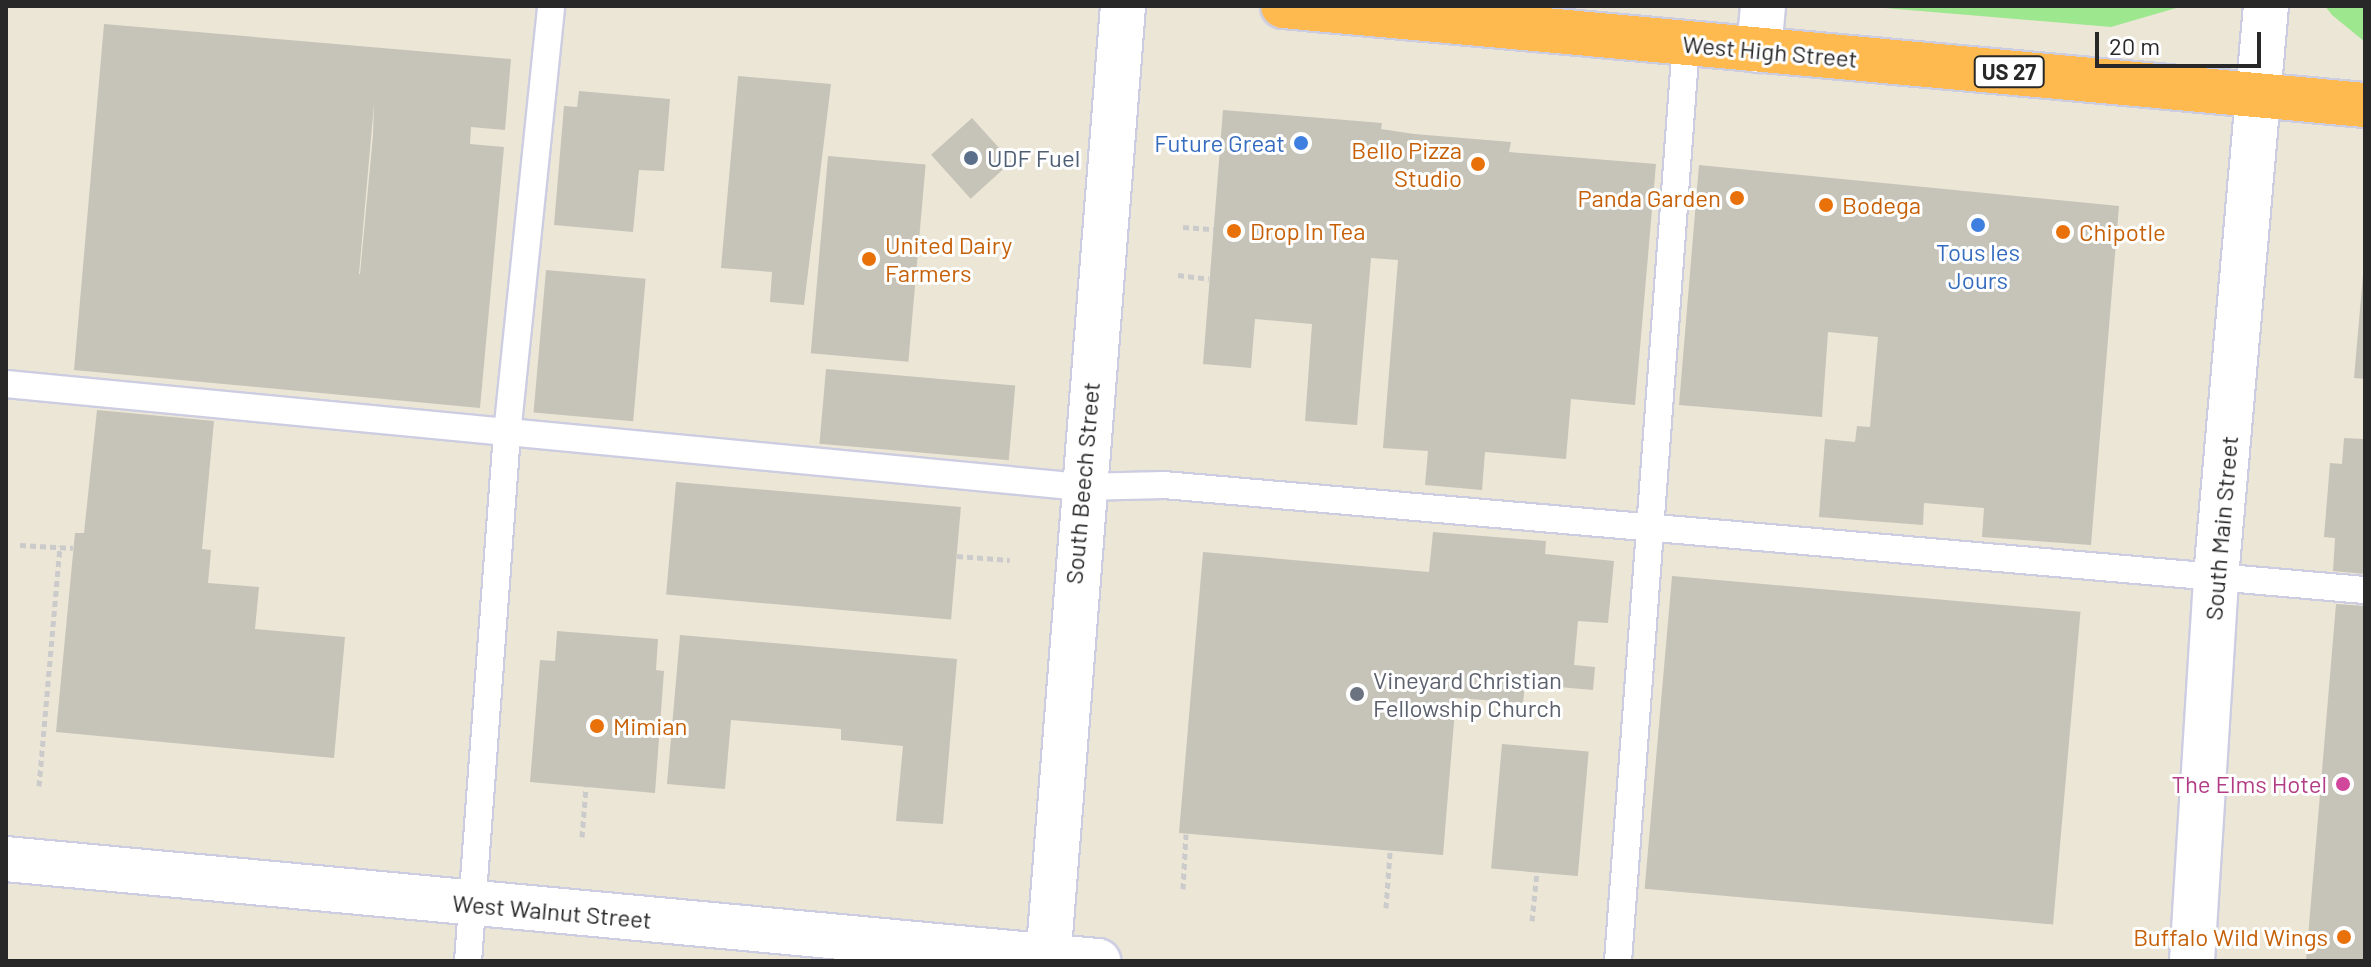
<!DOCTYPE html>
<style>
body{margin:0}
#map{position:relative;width:2371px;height:967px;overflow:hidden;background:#ece6d7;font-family:Barlow,sans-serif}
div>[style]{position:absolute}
.green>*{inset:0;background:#9de78f}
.building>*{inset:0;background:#c6c3b8;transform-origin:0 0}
.path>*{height:5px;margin-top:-2.5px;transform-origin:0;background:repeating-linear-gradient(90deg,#cbcbcb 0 6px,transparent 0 10px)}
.roads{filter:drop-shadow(2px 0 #cdcde2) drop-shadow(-2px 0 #cdcde2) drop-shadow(0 2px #cdcde2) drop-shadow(0 -2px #cdcde2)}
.lane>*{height:26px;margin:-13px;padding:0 13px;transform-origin:13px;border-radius:13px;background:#fff}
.street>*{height:44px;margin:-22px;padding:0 22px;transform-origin:22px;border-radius:22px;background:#fff}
.secondary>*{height:44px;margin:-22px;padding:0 22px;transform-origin:22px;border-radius:22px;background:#fff}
.highway>*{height:44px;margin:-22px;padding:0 22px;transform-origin:22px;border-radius:22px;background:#ffba4f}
.dots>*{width:22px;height:22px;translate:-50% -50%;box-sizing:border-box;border:4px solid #fff;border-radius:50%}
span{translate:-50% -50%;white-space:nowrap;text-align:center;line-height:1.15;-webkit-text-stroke:6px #fff;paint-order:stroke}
.shield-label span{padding:2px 6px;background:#fff;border:2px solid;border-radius:6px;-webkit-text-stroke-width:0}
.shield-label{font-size:22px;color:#282828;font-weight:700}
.street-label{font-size:24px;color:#282828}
.shop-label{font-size:24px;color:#366cbe}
.right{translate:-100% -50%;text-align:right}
.food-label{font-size:24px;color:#c56008}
.left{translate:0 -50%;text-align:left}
.service-label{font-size:24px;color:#4e5e75}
.worship-label{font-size:24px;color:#5b616d}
.hotel-label{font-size:24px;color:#b23c85}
.frame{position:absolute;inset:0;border:8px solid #282828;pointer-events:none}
.scale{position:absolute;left:2095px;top:32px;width:166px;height:36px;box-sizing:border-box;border:4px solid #282828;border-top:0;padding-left:10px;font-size:24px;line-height:28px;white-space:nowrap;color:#282828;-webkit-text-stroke:6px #fff;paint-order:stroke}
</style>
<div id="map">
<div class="green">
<div style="clip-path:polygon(1861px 6px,2183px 6px,2111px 27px)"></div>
<div style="clip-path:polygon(2325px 6px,2365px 6px,2365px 42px,2332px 15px)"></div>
</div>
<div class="building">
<div style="clip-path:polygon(evenodd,104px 24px,511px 59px,505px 130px,471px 127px,470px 144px,504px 147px,480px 408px,74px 370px,104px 24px,374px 104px,373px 135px,360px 274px,359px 274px,374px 104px)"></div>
<div style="clip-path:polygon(738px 76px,831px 84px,804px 305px,770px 302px,772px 272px,721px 268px)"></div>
<div style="clip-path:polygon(579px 91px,670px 99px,664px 171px,639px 170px,633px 232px,554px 225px,564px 106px,577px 107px)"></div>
<div style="clip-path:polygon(1223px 110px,1382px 123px,1381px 129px,1414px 134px,1511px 142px,1509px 152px,1656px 164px,1635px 405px,1571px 399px,1566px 459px,1485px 452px,1482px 490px,1425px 485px,1428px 451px,1383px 448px,1398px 260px,1371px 258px,1357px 425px,1305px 421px,1312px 324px,1255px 319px,1251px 368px,1203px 364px)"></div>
<div style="left:972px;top:118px;width:59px;height:55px;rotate:48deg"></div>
<div style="left:828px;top:156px;width:98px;height:198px;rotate:5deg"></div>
<div style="clip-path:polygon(1699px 165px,2119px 206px,2091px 545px,1982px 537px,1984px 508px,1924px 503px,1923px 525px,1819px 517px,1825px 439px,1855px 442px,1857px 426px,1870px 427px,1878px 337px,1828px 332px,1822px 417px,1679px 405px)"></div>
<div style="left:546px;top:270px;width:100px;height:143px;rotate:5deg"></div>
<div style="clip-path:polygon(2363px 275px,2365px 275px,2365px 379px,2354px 378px)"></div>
<div style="left:826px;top:369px;width:190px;height:75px;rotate:5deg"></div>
<div style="clip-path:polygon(97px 410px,214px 421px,202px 549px,211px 550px,208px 583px,259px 587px,255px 629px,345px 637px,334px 758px,56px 732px,75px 533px,84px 533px)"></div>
<div style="clip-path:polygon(2344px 438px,2365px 439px,2365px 574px,2333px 571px,2335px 538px,2324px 537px,2330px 463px,2342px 464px)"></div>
<div style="left:676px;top:482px;width:286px;height:113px;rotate:5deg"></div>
<div style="clip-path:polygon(1433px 532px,1546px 541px,1545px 554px,1614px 561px,1608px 623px,1578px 621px,1574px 665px,1595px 667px,1593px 690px,1525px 684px,1523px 703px,1456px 698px,1443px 855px,1179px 833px,1203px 552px,1429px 572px)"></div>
<div style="left:1672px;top:576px;width:410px;height:314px;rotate:5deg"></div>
<div style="clip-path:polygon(2336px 604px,2365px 606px,2365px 961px,2306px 961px)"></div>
<div style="clip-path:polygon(557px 631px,658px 639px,656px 670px,664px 671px,655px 793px,530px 782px,540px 660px,555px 661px)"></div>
<div style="clip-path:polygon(680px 635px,957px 659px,943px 824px,896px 821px,903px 746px,841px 740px,841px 729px,731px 720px,725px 789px,667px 784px)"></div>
<div style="left:1502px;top:744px;width:87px;height:125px;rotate:5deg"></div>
</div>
<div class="path">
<div style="left:1183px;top:227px;width:31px;rotate:4deg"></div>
<div style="left:1178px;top:275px;width:31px;rotate:7deg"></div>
<div style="left:20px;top:545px;width:53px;rotate:3.2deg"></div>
<div style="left:957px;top:556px;width:53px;rotate:4.3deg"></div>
<div style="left:39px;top:786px;width:241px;rotate:-85deg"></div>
<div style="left:582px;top:837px;width:50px;rotate:-85.4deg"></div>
<div style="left:1183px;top:889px;width:55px;rotate:-86.9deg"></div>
<div style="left:1386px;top:908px;width:56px;rotate:-85.9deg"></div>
<div style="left:1532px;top:921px;width:49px;rotate:-84.2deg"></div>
</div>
<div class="roads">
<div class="lane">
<div style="left:6px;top:384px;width:1080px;rotate:5.47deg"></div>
<div style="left:1081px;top:487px;width:83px;rotate:-1.4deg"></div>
<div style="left:1164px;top:485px;width:1206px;rotate:5deg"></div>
<div style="left:468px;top:961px;width:528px;rotate:-85.77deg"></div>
<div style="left:507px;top:434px;width:430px;rotate:-84.1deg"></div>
<div style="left:1618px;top:961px;width:921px;rotate:-85.76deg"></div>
</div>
<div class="street">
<div style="left:1759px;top:50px;width:44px;rotate:-84.8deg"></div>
<div style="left:6px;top:859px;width:1097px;rotate:5.34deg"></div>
<div style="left:1048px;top:961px;width:958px;rotate:-85.51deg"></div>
</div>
<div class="secondary">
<div style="left:2192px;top:961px;width:385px;rotate:-86.4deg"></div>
<div style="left:2216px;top:577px;width:573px;rotate:-85deg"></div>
</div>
<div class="highway">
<div style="left:1283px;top:6px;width:1087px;rotate:5.23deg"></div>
</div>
</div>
<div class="dots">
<div style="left:1301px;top:143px;background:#3f7fe0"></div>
<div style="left:971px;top:158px;background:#5c6f8a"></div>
<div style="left:1478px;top:164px;background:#e8710a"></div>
<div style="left:1737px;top:198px;background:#e8710a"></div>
<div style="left:1826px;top:205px;background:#e8710a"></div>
<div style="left:1978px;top:225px;background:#3f7fe0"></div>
<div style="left:1234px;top:231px;background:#e8710a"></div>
<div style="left:2063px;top:232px;background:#e8710a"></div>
<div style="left:869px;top:259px;background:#e8710a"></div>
<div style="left:1357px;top:694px;background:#6b7280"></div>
<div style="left:597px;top:726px;background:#e8710a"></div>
<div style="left:2343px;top:784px;background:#d1479c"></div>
<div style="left:2344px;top:937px;background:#e8710a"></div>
</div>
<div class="shield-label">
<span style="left:2009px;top:72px">US 27</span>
</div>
<div class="street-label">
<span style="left:1770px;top:51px;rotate:5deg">West High Street</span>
<span style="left:1082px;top:483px;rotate:-85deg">South Beech Street</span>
<span style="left:2221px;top:528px;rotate:-85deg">South Main Street</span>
<span style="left:552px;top:911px;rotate:5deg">West Walnut Street</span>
</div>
<div class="shop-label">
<span class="right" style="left:1285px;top:143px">Future Great</span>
<span style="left:1978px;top:266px">Tous les<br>Jours</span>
</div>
<div class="food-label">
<span class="right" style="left:1462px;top:164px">Bello Pizza<br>Studio</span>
<span class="right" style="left:1721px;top:198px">Panda Garden</span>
<span class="left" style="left:1842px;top:205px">Bodega</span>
<span class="left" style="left:1250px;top:231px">Drop In Tea</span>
<span class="left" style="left:2079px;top:232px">Chipotle</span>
<span class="left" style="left:885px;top:259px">United Dairy<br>Farmers</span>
<span class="left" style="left:613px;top:726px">Mimian</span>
<span class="right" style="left:2328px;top:937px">Buffalo Wild Wings</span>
</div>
<div class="service-label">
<span class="left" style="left:987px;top:158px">UDF Fuel</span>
</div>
<div class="worship-label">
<span class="left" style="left:1373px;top:694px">Vineyard Christian<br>Fellowship Church</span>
</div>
<div class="hotel-label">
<span class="right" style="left:2327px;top:784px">The Elms Hotel</span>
</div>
<div class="frame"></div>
<div class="scale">20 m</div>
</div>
